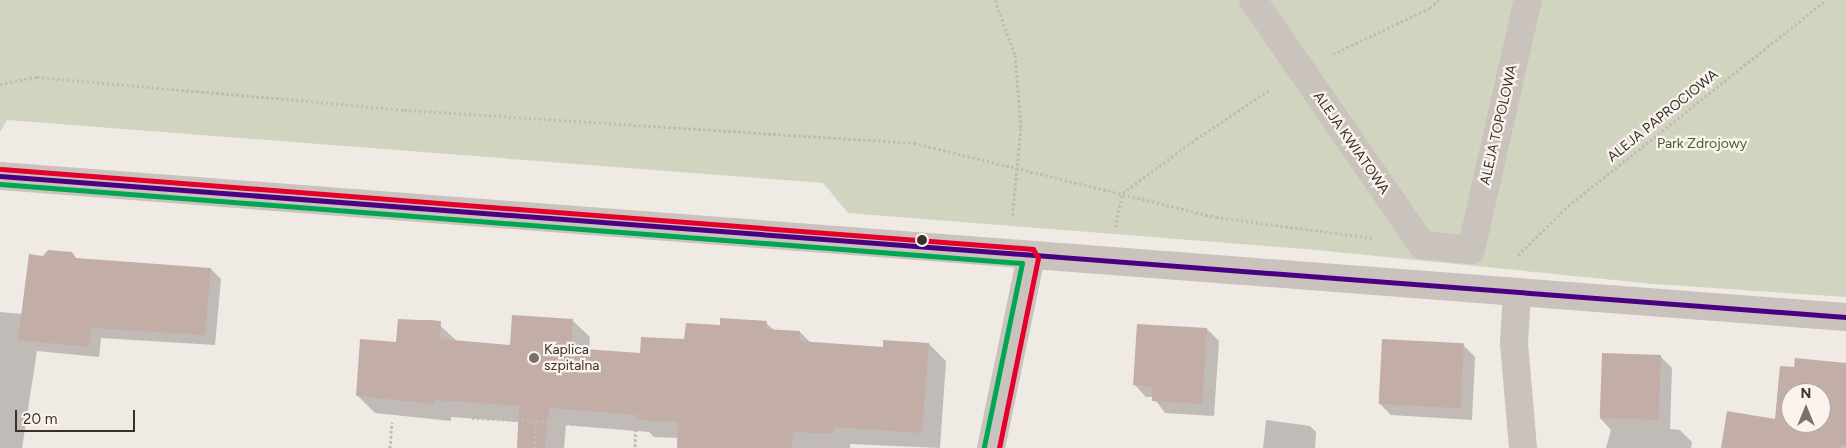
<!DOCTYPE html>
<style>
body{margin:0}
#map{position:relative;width:1846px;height:448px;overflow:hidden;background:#f0eae5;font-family:Figtree,sans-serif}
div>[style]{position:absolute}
.green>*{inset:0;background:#d1d5bf}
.shadow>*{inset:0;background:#0003}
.building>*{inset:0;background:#c3aea7;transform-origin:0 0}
.path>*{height:3px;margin-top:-1.5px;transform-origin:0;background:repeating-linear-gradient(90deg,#c1bbb6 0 2.5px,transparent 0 5px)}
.minor>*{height:28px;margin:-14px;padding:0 14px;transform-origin:14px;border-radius:14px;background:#c9c2bd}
.bus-1>*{height:5px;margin:-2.5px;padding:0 2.5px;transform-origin:2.5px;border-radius:2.5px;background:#4b0082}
.bus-2>*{height:5px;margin:-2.5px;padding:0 2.5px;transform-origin:2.5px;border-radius:2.5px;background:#00a651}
.bus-3>*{height:5px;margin:-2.5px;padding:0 2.5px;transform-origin:2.5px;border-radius:2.5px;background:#e4002b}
.dots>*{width:14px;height:14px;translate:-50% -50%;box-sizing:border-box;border:2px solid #fbf4ee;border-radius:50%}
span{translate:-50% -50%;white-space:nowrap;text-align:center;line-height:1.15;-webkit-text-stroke:4.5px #fbf4ee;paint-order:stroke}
.street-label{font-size:14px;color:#3a302b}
.park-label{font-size:14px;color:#4a592e}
.poi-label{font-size:14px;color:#3a302b}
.left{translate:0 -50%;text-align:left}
.north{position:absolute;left:1781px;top:383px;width:50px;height:50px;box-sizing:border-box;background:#fbf4ee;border:1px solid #aea6a0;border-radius:50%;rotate:0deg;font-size:14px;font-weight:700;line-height:20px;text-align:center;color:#3a302b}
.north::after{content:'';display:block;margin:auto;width:18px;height:22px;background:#7a716c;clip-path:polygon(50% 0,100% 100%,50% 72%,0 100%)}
.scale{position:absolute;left:15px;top:410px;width:120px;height:22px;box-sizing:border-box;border:2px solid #3a302b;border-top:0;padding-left:6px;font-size:15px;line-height:18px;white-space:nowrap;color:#3a302b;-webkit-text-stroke:4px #fbf4ee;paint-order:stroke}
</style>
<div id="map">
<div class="green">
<div style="clip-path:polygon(0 0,1846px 0,1846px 297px,1654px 284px,1316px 250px,848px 213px,823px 183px,7px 120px,0 132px)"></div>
</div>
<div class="shadow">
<div style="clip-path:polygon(77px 259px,211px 269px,221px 279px,215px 345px,101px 338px,99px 357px,37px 351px,22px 448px,0 448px,0 312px,22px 314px)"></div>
<div style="clip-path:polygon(399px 320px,434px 320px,458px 342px,511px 346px,572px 320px,590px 337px,589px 351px,641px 354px,721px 327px,766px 323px,774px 330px,800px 332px,811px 343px,884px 348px,929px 344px,946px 361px,940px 448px,850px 444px,850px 448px,678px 448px,679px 438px,654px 437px,649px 432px,566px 425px,564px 448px,519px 448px,520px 422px,451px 417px,451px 421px,375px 413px,357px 395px,397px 343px)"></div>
<div style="clip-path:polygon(1207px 329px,1219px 341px,1214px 416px,1165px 413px,1153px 397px,1146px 397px,1134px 384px)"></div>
<div style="clip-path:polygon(1463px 345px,1475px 357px,1472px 420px,1391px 415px,1379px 403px)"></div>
<div style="clip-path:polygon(1660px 356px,1672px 368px,1670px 429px,1680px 430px,1692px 442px,1691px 448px,1606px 448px,1611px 430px,1600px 418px)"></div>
<div style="clip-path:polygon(evenodd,1846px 364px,1846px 448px,1722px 448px,1777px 421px,1782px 368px,1817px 370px,1846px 364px,1791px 393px,1821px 393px,1821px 423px,1791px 423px,1791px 393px)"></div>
<div style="clip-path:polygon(1266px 420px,1310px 426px,1316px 432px,1315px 448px,1263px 448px)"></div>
</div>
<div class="building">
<div style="clip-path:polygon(48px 250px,72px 252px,76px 258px,211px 268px,205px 335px,91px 328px,89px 347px,18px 340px,29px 254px,43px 256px)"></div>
<div style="clip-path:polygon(512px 315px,573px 319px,571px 348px,640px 353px,641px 337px,684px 339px,686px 323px,720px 325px,720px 318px,767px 321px,766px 329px,800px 331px,799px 341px,883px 347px,883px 340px,929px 343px,922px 433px,834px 427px,833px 434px,793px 432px,792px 448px,677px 448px,678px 422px,635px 420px,636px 415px,549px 408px,545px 448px,517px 448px,519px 406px,434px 400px,434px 404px,356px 396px,360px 339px,396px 342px,398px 319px,441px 321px,440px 339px,510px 345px)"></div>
<div style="clip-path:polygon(1137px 324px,1207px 328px,1202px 404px,1152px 401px,1152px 387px,1133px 385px)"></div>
<div style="left:1382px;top:339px;width:82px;height:65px;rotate:3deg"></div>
<div style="left:1602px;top:353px;width:59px;height:65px;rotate:2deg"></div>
<div style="clip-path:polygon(evenodd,1795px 358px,1846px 363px,1846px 445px,1841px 445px,1840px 448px,1721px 448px,1727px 411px,1775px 419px,1780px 366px,1794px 367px,1795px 358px,1791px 393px,1821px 393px,1821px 423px,1791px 423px,1791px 393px)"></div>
</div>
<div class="path">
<div style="left:995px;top:0;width:59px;rotate:70deg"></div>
<div style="left:1015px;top:55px;width:73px;rotate:85.3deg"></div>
<div style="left:1021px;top:128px;width:90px;rotate:95.7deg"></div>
<div style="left:1333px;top:54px;width:107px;rotate:-25.4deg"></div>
<div style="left:1430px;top:8px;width:12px;rotate:-42deg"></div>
<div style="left:0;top:84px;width:38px;rotate:-11deg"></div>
<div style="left:37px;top:77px;width:368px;rotate:5.1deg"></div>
<div style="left:404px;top:110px;width:511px;rotate:3.7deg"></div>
<div style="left:914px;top:143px;width:311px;rotate:13.8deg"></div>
<div style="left:1216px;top:217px;width:158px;rotate:7.6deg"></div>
<div style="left:1115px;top:227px;width:35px;rotate:-77deg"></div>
<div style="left:1123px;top:193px;width:91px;rotate:-36.5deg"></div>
<div style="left:1196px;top:139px;width:90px;rotate:-33.7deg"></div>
<div style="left:1518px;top:255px;width:70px;rotate:-44.4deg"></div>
<div style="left:1568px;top:206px;width:330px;rotate:-38.6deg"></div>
<div style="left:472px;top:418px;width:64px;rotate:2.7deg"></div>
<div style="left:390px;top:448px;width:26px;rotate:-86deg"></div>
<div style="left:534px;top:448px;width:27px;rotate:-86deg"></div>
<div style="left:536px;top:421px;width:100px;rotate:4.6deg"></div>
<div style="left:636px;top:429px;width:19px;rotate:93deg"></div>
</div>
<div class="minor">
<div style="left:1253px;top:0;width:298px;rotate:55.4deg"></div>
<div style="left:1422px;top:245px;width:49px;rotate:5.8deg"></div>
<div style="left:1471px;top:250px;width:256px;rotate:-77.2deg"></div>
<div style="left:0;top:176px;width:1851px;rotate:4.37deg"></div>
<div style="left:1517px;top:293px;width:50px;rotate:93.4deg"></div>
<div style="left:1514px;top:343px;width:105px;rotate:85.1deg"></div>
<div style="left:991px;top:448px;width:196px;rotate:-78.2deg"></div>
</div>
<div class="bus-1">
<div style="left:0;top:176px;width:1851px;rotate:4.37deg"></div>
</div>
<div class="bus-2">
<div style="left:0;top:184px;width:1025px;rotate:4.42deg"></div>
<div style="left:1022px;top:263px;width:187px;rotate:101.7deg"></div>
</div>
<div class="bus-3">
<div style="left:1px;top:169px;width:1035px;rotate:4.43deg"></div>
<div style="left:1033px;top:249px;width:10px;rotate:61deg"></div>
<div style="left:1038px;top:258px;width:194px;rotate:101.6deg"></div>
</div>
<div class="dots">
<div style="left:922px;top:240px;background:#3a302b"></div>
<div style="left:534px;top:358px;background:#7a716c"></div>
</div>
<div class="street-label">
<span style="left:1663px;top:116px;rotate:-39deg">ALEJA PAPROCIOWA</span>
<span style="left:1499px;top:125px;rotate:-77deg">ALEJA TOPOLOWA</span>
<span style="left:1351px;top:143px;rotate:55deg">ALEJA KWIATOWA</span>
</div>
<div class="park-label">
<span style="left:1702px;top:144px">Park Zdrojowy</span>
</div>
<div class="poi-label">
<span class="left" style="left:544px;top:358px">Kaplica<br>szpitalna</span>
</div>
<div class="north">N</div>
<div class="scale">20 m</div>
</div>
